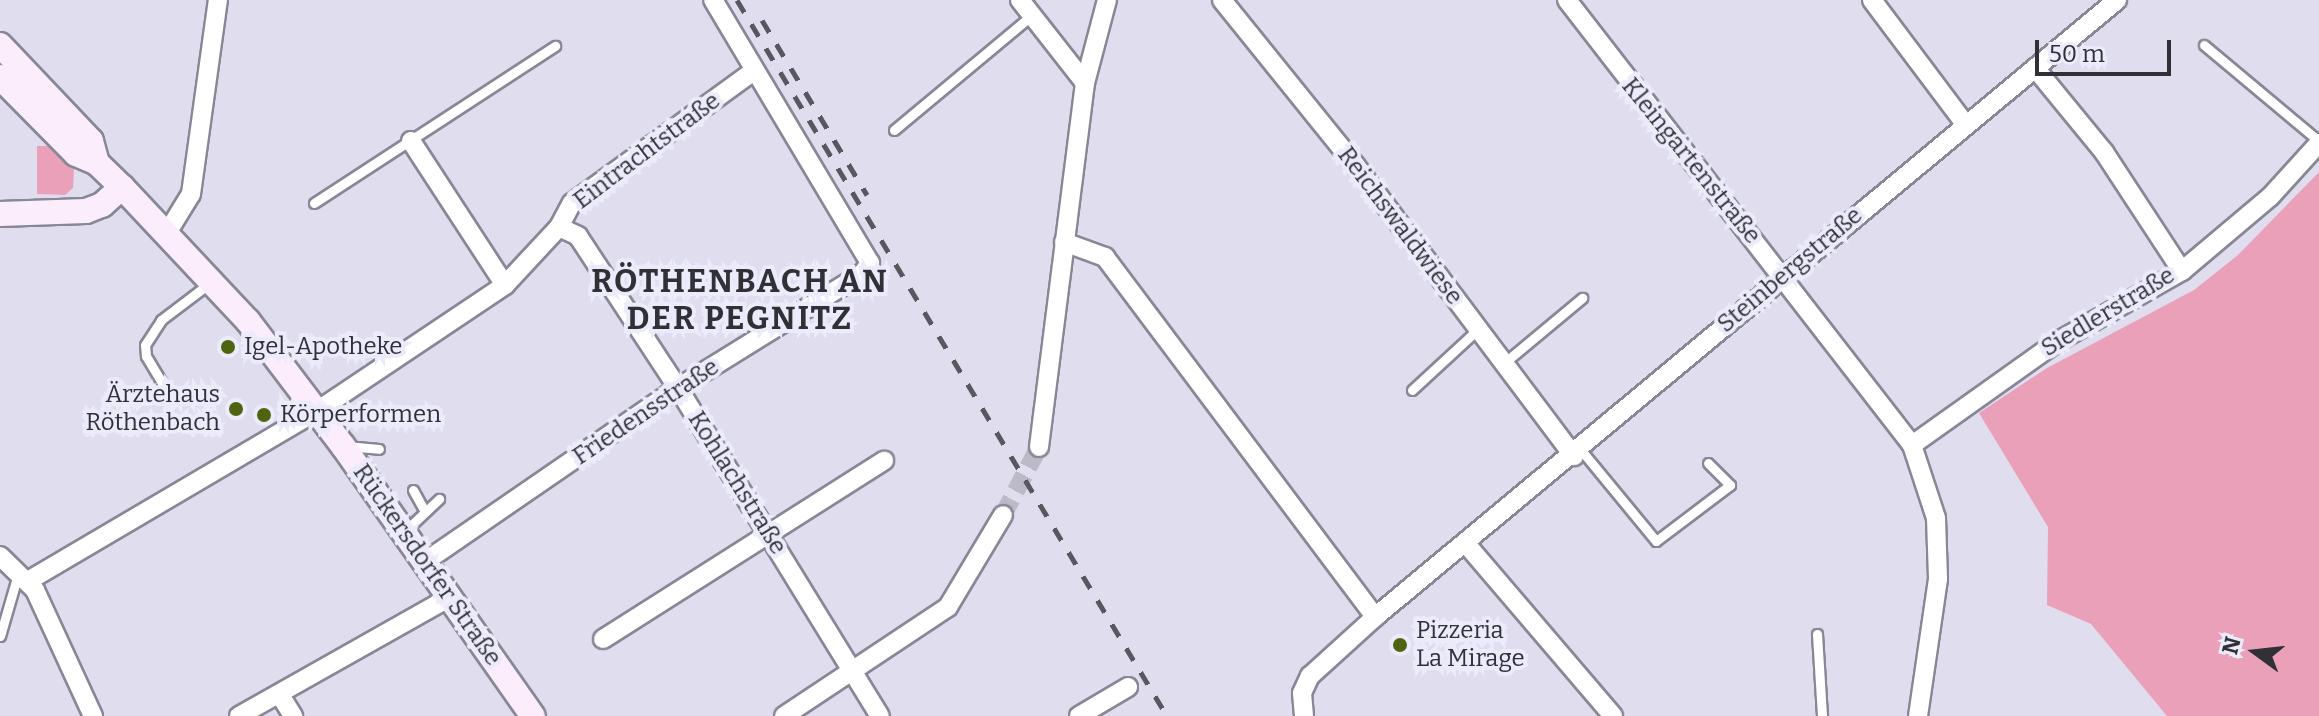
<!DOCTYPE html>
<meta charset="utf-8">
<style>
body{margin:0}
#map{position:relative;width:2319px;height:716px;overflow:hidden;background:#dfddee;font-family:Bitter,serif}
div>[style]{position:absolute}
.green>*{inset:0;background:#eaa0b9}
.street-tunnel>*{height:18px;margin-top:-9px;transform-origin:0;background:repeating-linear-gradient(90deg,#bcbac9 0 18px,transparent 0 27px)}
.roads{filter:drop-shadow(2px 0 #888796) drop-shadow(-2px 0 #888796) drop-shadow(0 2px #888796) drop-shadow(0 -2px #888796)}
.lane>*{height:9px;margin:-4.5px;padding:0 4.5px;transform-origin:4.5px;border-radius:4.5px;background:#fff}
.street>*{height:18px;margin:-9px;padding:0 9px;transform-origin:9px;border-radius:9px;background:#fff}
.secondary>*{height:24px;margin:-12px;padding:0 12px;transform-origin:12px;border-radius:12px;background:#fbedfc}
.rail>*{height:5px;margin-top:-2.5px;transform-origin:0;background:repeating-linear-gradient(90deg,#585760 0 14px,transparent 0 28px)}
.dots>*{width:22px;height:22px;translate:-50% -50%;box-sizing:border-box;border:4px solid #ecebfb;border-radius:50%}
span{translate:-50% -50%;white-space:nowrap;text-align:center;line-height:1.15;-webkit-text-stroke:8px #ecebfb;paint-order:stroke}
.street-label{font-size:24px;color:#303036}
.poi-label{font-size:24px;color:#303036}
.left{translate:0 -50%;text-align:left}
.right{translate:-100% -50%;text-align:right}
.district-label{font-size:32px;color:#303036;font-weight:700;letter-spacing:2px}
.north{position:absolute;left:2215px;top:612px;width:80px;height:80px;-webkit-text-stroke:6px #ecebfb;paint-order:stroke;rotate:285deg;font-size:22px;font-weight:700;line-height:32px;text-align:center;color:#303036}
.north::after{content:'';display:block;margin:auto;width:28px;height:36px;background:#303036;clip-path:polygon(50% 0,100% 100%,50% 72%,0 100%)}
.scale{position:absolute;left:2035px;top:40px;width:136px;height:36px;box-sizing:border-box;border:4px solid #303036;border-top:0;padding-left:10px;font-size:24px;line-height:28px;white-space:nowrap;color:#303036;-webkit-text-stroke:6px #ecebfb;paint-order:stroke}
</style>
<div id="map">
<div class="green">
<div style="clip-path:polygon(37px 146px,49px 146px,74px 168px,73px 188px,65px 195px,37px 194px)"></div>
<div style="clip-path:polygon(2319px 172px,2319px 716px,2167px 716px,2091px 624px,2047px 605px,2048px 527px,1979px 413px,2047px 368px,2194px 290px,2238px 255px)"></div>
</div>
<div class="street-tunnel">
<div style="left:1003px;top:515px;width:77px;rotate:-62.1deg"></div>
</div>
<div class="roads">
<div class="lane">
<div style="left:2204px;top:45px;width:150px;rotate:39.9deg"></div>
<div style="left:894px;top:130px;width:180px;rotate:-39.8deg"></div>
<div style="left:314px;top:203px;width:288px;rotate:-33.1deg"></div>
<div style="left:1504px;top:363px;width:102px;rotate:-39.8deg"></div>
<div style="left:1412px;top:390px;width:90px;rotate:-42.7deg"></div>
<div style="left:167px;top:391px;width:41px;rotate:-121deg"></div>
<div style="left:146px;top:356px;width:11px;rotate:-95deg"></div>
<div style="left:145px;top:345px;width:30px;rotate:-57deg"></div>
<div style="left:161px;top:320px;width:61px;rotate:-37.1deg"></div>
<div style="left:346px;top:446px;width:33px;rotate:5deg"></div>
<div style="left:1581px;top:450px;width:118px;rotate:50.5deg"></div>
<div style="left:1656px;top:541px;width:93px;rotate:-37.1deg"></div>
<div style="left:1730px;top:485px;width:31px;rotate:-135deg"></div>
<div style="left:413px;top:490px;width:21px;rotate:61deg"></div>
<div style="left:405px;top:531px;width:47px;rotate:-43.3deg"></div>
<div style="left:1817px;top:634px;width:82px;rotate:86.5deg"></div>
<div style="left:0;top:636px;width:65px;rotate:-73.8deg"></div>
</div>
<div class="street">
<div style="left:1020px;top:0;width:105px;rotate:51.9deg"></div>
<div style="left:1222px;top:0;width:213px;rotate:51.1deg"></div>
<div style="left:1356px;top:166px;width:363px;rotate:53.1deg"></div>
<div style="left:1567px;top:0;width:563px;rotate:52.21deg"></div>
<div style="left:1912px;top:445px;width:77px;rotate:71.8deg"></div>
<div style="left:1936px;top:518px;width:61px;rotate:88.1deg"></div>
<div style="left:1938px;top:579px;width:138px;rotate:98.3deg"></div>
<div style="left:1872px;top:0;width:155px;rotate:53.1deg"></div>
<div style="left:2035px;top:68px;width:109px;rotate:50.6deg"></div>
<div style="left:2104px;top:152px;width:142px;rotate:56.8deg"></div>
<div style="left:411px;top:141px;width:172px;rotate:56.9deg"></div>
<div style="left:559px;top:227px;width:21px;rotate:25deg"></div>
<div style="left:578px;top:236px;width:182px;rotate:56.7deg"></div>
<div style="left:678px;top:388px;width:385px;rotate:58.4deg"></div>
<div style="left:167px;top:233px;width:46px;rotate:-58.4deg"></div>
<div style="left:191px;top:194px;width:196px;rotate:-82.1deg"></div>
<div style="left:1064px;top:242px;width:44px;rotate:20.1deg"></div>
<div style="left:1105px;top:257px;width:450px;rotate:53.1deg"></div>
<div style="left:1912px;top:445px;width:178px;rotate:-35.4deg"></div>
<div style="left:2057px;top:342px;width:144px;rotate:-29.6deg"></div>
<div style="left:2182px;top:271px;width:115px;rotate:-40.1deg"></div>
<div style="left:2270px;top:197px;width:73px;rotate:-47.8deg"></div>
<div style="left:1039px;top:447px;width:367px;rotate:-82.8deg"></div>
<div style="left:1085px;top:83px;width:86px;rotate:-75.2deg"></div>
<div style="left:1467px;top:545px;width:225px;rotate:49.5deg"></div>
<div style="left:0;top:556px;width:49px;rotate:44.2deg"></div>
<div style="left:35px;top:590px;width:139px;rotate:65.3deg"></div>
<div style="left:423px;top:563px;width:309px;rotate:-34.5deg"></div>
<div style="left:678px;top:388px;width:216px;rotate:-31.8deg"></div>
<div style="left:862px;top:274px;width:14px;rotate:-54deg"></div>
<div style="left:870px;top:263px;width:306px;rotate:-120.8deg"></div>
<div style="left:28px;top:581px;width:335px;rotate:-30.5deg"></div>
<div style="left:317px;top:411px;width:226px;rotate:-33.8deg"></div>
<div style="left:505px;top:285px;width:79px;rotate:-47deg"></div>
<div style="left:559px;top:227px;width:27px;rotate:-62deg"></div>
<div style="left:572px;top:203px;width:225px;rotate:-36deg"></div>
<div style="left:603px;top:639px;width:333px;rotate:-32.4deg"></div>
<div style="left:280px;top:695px;width:25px;rotate:58deg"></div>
<div style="left:239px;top:716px;width:240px;rotate:-29.4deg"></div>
<div style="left:784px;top:716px;width:197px;rotate:-33.6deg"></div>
<div style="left:948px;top:607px;width:107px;rotate:-59.1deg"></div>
<div style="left:1079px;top:716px;width:57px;rotate:-30.6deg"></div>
<div style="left:1304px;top:716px;width:23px;rotate:-95deg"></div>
<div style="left:1302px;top:693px;width:19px;rotate:-65deg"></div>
<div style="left:1310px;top:676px;width:88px;rotate:-42.2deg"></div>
<div style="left:1375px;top:617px;width:965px;rotate:-39.74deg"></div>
</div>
<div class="secondary">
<div style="left:0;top:45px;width:132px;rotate:46.5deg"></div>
<div style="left:91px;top:141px;width:23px;rotate:75deg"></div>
<div style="left:0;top:77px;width:108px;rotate:45.4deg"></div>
<div style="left:76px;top:154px;width:23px;rotate:23deg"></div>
<div style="left:97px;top:163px;width:35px;rotate:44deg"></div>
<div style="left:122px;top:187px;width:184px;rotate:46.8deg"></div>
<div style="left:248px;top:321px;width:157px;rotate:52.8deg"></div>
<div style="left:343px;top:446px;width:330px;rotate:54.9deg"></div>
<div style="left:0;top:214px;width:86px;rotate:-2deg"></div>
<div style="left:86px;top:211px;width:17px;rotate:-21deg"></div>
<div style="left:102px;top:205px;width:27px;rotate:-42deg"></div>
</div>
</div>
<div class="rail">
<div style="left:737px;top:0;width:835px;rotate:59.01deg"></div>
<div style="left:762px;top:20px;width:204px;rotate:59deg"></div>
</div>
<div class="dots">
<div style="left:228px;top:347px;background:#506410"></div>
<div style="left:236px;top:409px;background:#506410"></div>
<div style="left:264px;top:415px;background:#506410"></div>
<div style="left:1400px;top:645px;background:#506410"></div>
</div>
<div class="street-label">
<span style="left:647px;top:151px;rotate:-37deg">Eintrachtstraße</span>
<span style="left:1691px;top:161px;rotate:51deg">Kleingartenstraße</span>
<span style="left:1400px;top:226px;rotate:53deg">Reichswaldwiese</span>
<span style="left:1790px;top:270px;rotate:-40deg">Steinbergstraße</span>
<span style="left:2108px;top:312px;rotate:-31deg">Siedlerstraße</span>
<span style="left:646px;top:412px;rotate:-34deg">Friedensstraße</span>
<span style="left:737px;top:483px;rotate:58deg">Kohlachstraße</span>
<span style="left:427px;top:565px;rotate:55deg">Rückersdorfer Straße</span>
</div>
<div class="poi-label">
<span class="left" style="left:244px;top:347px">Igel-Apotheke</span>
<span class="right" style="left:220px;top:409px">Ärztehaus<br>Röthenbach</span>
<span class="left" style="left:280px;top:415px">Körperformen</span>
<span class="left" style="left:1416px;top:645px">Pizzeria<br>La Mirage</span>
</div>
<div class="district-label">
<span style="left:740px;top:300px">RÖTHENBACH AN<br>DER PEGNITZ</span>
</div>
<div class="north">N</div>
<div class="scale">50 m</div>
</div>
